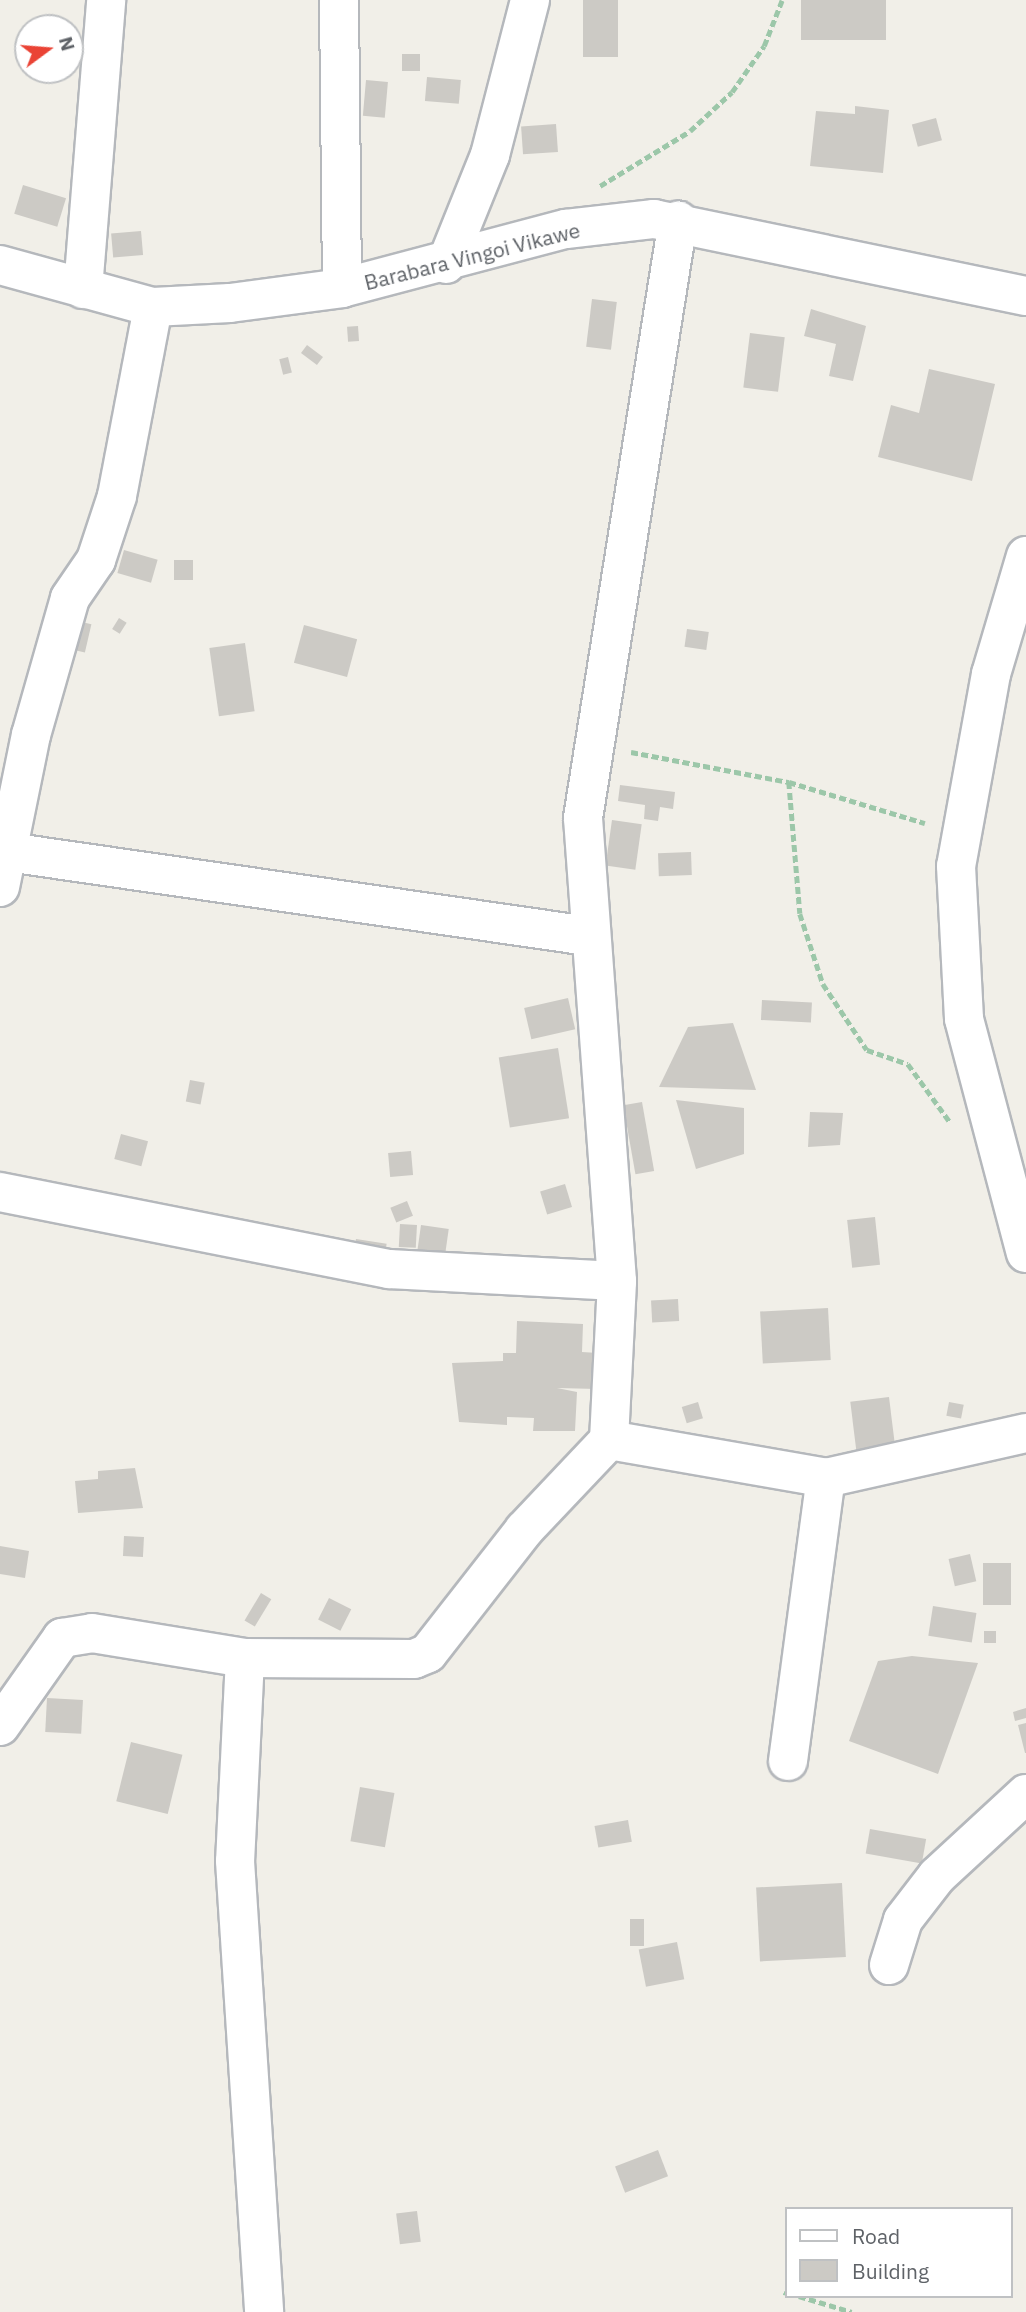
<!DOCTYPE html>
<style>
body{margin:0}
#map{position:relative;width:1026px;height:2312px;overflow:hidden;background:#f1efe8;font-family:"IBM Plex Sans",sans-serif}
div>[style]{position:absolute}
.building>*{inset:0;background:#cccac5;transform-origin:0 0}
.path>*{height:4.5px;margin-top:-2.25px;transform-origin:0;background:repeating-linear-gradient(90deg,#9cc7a9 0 7px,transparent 0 10.5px)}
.roads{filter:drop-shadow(2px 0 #b5b8bc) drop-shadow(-2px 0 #b5b8bc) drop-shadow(0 2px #b5b8bc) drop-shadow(0 -2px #b5b8bc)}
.minor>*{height:38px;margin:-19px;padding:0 19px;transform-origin:19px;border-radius:19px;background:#fff}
span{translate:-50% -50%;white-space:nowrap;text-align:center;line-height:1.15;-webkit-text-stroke:5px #fff;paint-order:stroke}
.street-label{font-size:21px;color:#5f6368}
.legend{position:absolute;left:785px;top:2207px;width:228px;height:91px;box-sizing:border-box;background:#fff;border:2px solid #bfc1c3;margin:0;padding:9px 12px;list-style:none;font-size:21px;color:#5f6368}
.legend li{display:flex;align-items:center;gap:14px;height:35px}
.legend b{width:35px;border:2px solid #bfc1c3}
.north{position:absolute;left:14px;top:14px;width:70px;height:70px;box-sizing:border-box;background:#fff;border:2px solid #bfc1c3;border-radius:50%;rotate:74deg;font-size:19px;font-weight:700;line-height:28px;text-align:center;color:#5f6368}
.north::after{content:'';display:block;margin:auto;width:24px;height:32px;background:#ea4335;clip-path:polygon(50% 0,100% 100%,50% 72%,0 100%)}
</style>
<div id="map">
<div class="building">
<div style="left:583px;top:0;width:35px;height:57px"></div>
<div style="left:801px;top:0;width:85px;height:40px"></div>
<div style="left:402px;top:54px;width:18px;height:17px"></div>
<div style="left:427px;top:77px;width:34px;height:24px;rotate:5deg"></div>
<div style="left:366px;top:80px;width:22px;height:36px;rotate:5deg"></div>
<div style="clip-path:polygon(855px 106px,889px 110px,883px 173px,810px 166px,816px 111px,855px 114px)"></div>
<div style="left:936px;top:118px;width:23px;height:25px;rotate:75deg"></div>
<div style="left:556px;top:124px;width:28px;height:35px;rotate:86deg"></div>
<div style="left:23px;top:185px;width:45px;height:30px;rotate:17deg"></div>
<div style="left:141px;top:231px;width:24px;height:30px;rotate:85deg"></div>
<div style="left:592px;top:299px;width:25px;height:48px;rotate:7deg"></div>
<div style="clip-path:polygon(811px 309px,866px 326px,853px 381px,829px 376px,836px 344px,804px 336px)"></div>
<div style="left:358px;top:326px;width:15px;height:11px;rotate:86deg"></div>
<div style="left:750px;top:333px;width:35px;height:55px;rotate:7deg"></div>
<div style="left:307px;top:345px;width:20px;height:10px;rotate:37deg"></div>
<div style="left:288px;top:357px;width:16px;height:9px;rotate:76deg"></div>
<div style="clip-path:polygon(929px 369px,995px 384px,972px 481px,878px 457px,891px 405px,919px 413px)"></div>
<div style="left:124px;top:550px;width:35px;height:24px;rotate:16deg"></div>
<div style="left:193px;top:560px;width:20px;height:19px;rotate:90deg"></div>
<div style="left:119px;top:618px;width:9px;height:13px;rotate:32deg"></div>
<div style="left:69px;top:619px;width:23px;height:29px;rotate:13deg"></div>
<div style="left:304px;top:625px;width:55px;height:39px;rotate:15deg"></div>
<div style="left:687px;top:629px;width:22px;height:18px;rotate:8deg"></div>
<div style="left:245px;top:643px;width:69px;height:36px;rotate:82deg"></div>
<div style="clip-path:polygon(620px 785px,675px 792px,673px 809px,660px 807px,658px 821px,644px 819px,645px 805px,618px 801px)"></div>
<div style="left:612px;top:820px;width:30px;height:46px;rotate:8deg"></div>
<div style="left:691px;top:852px;width:23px;height:33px;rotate:88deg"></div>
<div style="left:568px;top:998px;width:32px;height:45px;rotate:77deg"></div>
<div style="left:762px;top:1000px;width:50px;height:20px;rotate:3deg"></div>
<div style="clip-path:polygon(733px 1023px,756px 1090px,659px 1087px,688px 1027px)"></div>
<div style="left:558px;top:1048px;width:71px;height:60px;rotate:81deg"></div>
<div style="left:190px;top:1080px;width:15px;height:22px;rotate:11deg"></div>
<div style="clip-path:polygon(676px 1100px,744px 1108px,744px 1154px,696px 1169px)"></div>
<div style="left:642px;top:1102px;width:70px;height:19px;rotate:80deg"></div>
<div style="clip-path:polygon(810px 1112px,843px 1113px,840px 1145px,808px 1147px)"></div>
<div style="left:121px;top:1134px;width:28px;height:26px;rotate:15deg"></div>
<div style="left:411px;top:1151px;width:24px;height:23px;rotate:85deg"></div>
<div style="left:565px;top:1184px;width:24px;height:26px;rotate:73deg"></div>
<div style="left:407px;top:1201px;width:16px;height:18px;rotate:68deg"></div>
<div style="left:875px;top:1217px;width:48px;height:28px;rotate:84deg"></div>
<div style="left:400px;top:1224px;width:17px;height:23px;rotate:3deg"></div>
<div style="left:421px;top:1225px;width:28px;height:31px;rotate:8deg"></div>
<div style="left:356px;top:1239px;width:31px;height:17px;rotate:9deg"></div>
<div style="left:678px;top:1299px;width:22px;height:27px;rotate:87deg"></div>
<div style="left:828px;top:1308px;width:52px;height:68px;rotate:87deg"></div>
<div style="clip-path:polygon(517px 1321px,583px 1324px,582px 1352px,598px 1353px,597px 1389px,557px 1388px,577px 1392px,575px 1431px,533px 1431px,534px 1418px,507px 1417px,507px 1425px,459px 1422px,452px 1363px,503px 1361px,503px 1353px,516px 1353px)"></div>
<div style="left:889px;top:1397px;width:52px;height:39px;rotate:83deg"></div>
<div style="left:698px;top:1402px;width:17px;height:17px;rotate:73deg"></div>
<div style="left:949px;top:1402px;width:15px;height:14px;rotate:11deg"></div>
<div style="clip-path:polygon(135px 1468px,143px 1508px,78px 1513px,75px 1481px,98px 1479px,98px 1471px)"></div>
<div style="left:124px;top:1536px;width:20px;height:20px;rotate:3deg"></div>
<div style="clip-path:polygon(0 1546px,29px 1551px,25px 1578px,0 1574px)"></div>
<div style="left:970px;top:1554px;width:28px;height:22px;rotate:77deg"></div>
<div style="left:983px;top:1563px;width:28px;height:42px"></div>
<div style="left:261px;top:1593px;width:12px;height:32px;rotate:31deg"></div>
<div style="left:329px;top:1598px;width:25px;height:24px;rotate:27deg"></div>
<div style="left:933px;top:1606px;width:44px;height:30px;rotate:9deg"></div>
<div style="left:984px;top:1631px;width:12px;height:12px"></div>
<div style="clip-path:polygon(912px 1656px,978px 1663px,938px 1774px,849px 1741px,878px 1661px)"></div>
<div style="left:47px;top:1698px;width:36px;height:34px;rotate:3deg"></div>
<div style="clip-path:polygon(1026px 1708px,1026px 1718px,1015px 1721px,1013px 1712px)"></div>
<div style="clip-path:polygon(1026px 1723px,1026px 1753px,1025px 1753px,1018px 1725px)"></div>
<div style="left:131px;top:1742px;width:53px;height:61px;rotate:14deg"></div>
<div style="left:360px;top:1787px;width:35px;height:55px;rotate:10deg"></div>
<div style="left:628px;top:1820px;width:22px;height:34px;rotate:80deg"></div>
<div style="left:870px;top:1829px;width:57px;height:25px;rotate:10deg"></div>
<div style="left:842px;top:1883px;width:74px;height:86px;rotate:87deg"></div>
<div style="left:630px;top:1919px;width:14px;height:27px"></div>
<div style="left:677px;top:1942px;width:38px;height:39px;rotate:79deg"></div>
<div style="left:658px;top:2150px;width:28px;height:46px;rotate:69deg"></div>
<div style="left:417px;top:2211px;width:31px;height:21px;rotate:83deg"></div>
</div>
<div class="path">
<div style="left:600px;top:186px;width:105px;rotate:-31.4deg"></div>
<div style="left:690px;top:131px;width:57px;rotate:-42.9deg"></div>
<div style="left:732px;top:92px;width:56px;rotate:-55.2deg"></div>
<div style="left:764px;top:46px;width:49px;rotate:-68.6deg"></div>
<div style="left:631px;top:752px;width:161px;rotate:10.8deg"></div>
<div style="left:789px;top:782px;width:142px;rotate:16.8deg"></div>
<div style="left:789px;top:782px;width:132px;rotate:85.2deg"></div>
<div style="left:800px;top:914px;width:74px;rotate:71.8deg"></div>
<div style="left:823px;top:984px;width:79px;rotate:56.3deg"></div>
<div style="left:867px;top:1050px;width:43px;rotate:18.9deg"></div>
<div style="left:908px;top:1064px;width:72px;rotate:54.1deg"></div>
<div style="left:784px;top:2292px;width:2px;rotate:27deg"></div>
<div style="left:799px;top:2296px;width:55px;rotate:16.8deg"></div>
</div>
<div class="roads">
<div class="minor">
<div style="left:339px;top:0;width:288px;rotate:89.4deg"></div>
<div style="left:446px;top:264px;width:118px;rotate:-68deg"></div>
<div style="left:490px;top:155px;width:160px;rotate:-75.5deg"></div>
<div style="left:0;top:265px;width:159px;rotate:15.4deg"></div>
<div style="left:153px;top:307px;width:77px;rotate:-3deg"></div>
<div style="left:230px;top:303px;width:113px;rotate:-7.6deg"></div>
<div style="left:342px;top:288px;width:232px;rotate:-14.8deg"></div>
<div style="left:566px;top:229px;width:89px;rotate:-6.5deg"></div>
<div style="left:654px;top:219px;width:380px;rotate:11.7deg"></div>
<div style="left:83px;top:289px;width:290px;rotate:-85.4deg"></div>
<div style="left:1026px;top:556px;width:123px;rotate:106.5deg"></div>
<div style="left:991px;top:674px;width:195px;rotate:100.3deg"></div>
<div style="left:956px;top:866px;width:153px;rotate:87deg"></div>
<div style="left:964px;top:1019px;width:242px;rotate:75.2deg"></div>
<div style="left:8px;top:852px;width:586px;rotate:8.24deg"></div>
<div style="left:0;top:887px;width:155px;rotate:-78.5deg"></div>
<div style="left:31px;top:735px;width:142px;rotate:-74.1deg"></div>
<div style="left:70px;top:598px;width:46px;rotate:-55.6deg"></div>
<div style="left:96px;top:560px;width:67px;rotate:-71.8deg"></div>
<div style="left:117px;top:496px;width:192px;rotate:-79.2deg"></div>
<div style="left:0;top:1192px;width:397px;rotate:11.2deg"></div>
<div style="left:389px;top:1269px;width:228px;rotate:3deg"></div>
<div style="left:609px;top:1440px;width:220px;rotate:9.9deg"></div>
<div style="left:826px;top:1478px;width:205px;rotate:-12.7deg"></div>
<div style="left:245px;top:1658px;width:203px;rotate:92.8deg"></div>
<div style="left:235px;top:1861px;width:452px;rotate:86.3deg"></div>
<div style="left:0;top:1726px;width:108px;rotate:-54.8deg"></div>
<div style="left:62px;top:1638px;width:30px;rotate:-9deg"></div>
<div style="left:92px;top:1633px;width:155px;rotate:9.3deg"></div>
<div style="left:245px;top:1658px;width:169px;rotate:0.3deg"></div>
<div style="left:414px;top:1659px;width:15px;rotate:-23deg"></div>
<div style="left:428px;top:1653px;width:156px;rotate:-52deg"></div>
<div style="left:524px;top:1530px;width:124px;rotate:-46.6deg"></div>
<div style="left:609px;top:1440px;width:159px;rotate:-87.1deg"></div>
<div style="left:617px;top:1281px;width:464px;rotate:-94.2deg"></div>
<div style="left:583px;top:818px;width:605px;rotate:-80.96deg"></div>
<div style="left:788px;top:1761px;width:286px;rotate:-82.4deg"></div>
<div style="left:889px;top:1965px;width:47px;rotate:-72.7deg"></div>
<div style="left:903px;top:1920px;width:56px;rotate:-52.3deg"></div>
<div style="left:937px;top:1876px;width:121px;rotate:-42.7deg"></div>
</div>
</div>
<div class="street-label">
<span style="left:472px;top:256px;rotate:-14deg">Barabara Vingoi Vikawe</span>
</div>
<ul class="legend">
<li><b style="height:9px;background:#fff"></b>Road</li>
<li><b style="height:19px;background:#cccac5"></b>Building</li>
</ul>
<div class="north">N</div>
</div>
